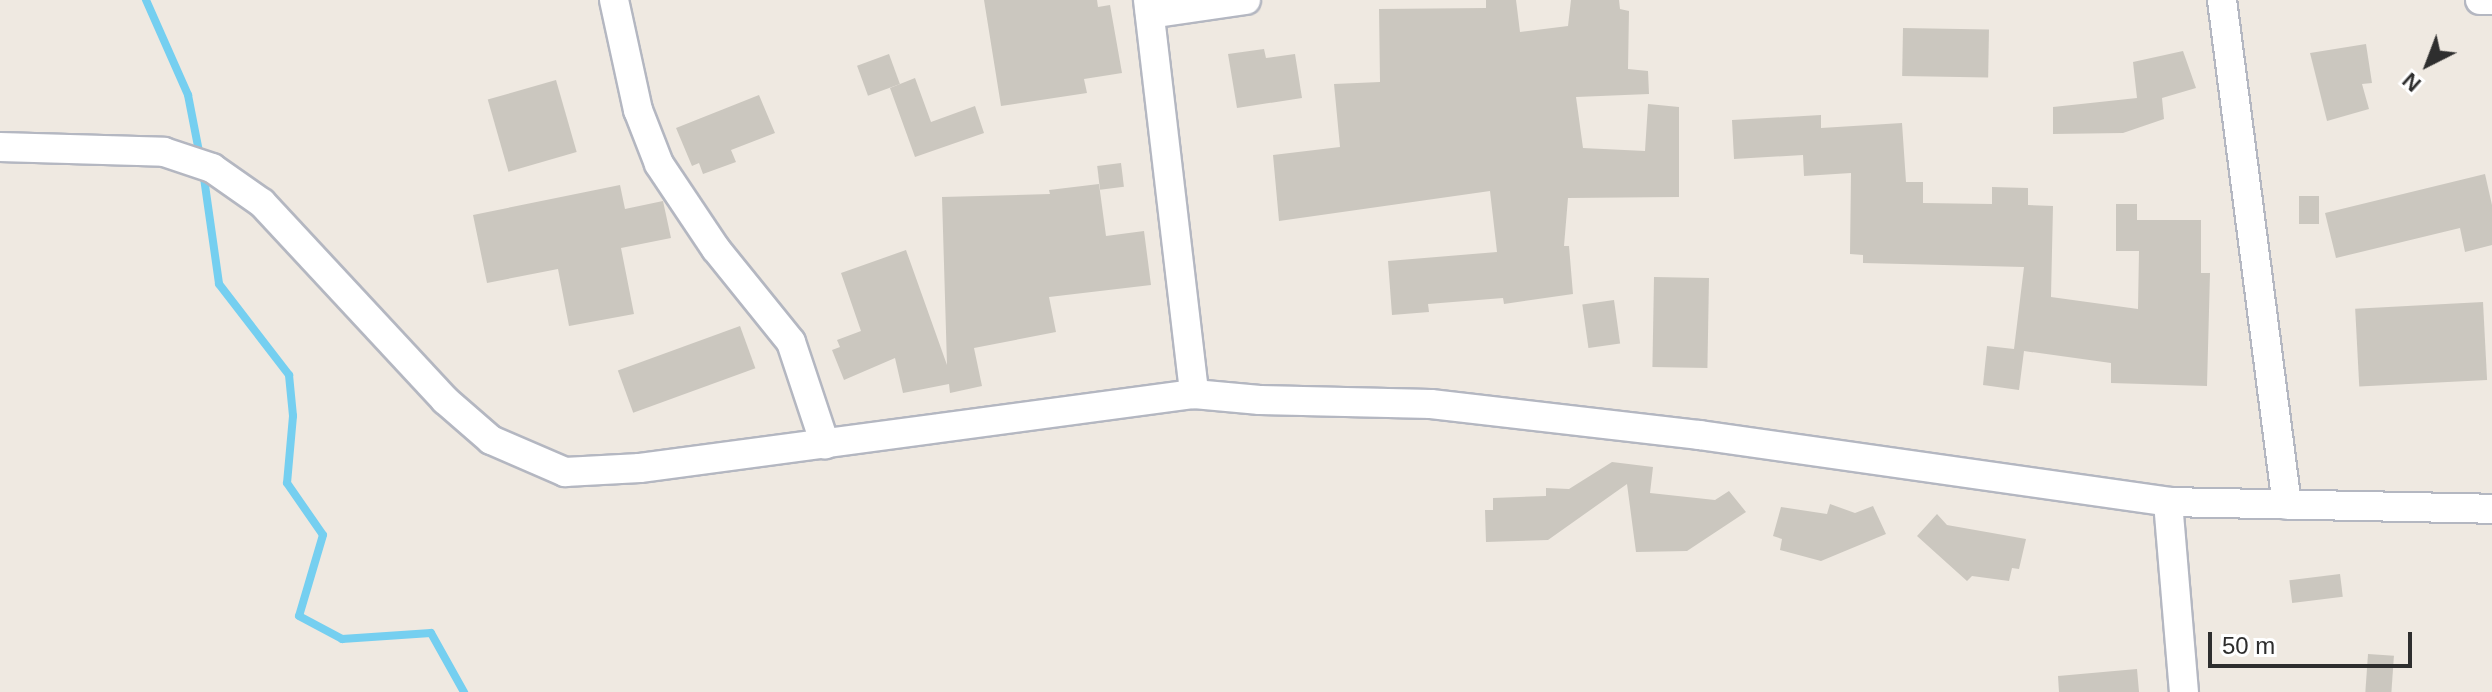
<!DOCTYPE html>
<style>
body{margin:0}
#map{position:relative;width:2492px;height:692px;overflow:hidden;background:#efe9e1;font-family:Helvetica,sans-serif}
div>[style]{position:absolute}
.stream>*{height:8px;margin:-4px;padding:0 4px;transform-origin:4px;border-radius:4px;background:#75cff0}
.building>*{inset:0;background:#cbc7bf;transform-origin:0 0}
.roads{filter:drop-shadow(2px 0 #b4b7c1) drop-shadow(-2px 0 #b4b7c1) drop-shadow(0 2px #b4b7c1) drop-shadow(0 -2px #b4b7c1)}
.minor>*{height:28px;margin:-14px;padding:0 14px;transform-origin:14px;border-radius:14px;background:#fff}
span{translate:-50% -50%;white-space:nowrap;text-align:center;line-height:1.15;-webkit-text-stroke:8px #fff;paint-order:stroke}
.north{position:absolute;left:2388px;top:24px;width:80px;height:80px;-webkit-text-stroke:6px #fff;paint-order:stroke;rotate:222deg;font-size:22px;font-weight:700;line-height:32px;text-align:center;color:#2e2e2e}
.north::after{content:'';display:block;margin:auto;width:28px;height:36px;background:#2e2e2e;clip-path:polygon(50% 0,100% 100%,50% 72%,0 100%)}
.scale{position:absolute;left:2208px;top:632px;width:204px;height:36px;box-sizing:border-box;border:4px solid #2e2e2e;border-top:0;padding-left:10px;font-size:24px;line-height:28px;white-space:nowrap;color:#2e2e2e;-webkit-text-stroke:6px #fff;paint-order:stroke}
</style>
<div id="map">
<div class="stream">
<div style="left:146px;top:0;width:104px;rotate:66.1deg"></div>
<div style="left:188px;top:95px;width:63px;rotate:79deg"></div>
<div style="left:203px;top:171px;width:114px;rotate:81.9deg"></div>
<div style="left:219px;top:284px;width:115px;rotate:52.4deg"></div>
<div style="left:289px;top:375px;width:41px;rotate:84.4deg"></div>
<div style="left:293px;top:416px;width:67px;rotate:95.1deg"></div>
<div style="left:287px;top:483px;width:63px;rotate:55.3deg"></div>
<div style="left:323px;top:535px;width:84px;rotate:106.5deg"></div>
<div style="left:299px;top:616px;width:49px;rotate:28.1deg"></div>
<div style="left:342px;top:639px;width:89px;rotate:-3.9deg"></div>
<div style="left:431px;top:633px;width:68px;rotate:60.8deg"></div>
</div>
<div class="building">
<div style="clip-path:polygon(984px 0,1097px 0,1098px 7px,1110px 5px,1122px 73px,1084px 79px,1087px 93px,1001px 106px)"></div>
<div style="clip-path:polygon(1486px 0,1516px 0,1520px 32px,1568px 26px,1571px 0,1619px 0,1620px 9px,1629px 11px,1628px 69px,1648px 71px,1649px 94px,1576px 97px,1583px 148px,1645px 151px,1648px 104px,1679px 107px,1679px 197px,1568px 198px,1564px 246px,1569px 246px,1573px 294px,1504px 304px,1503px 298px,1428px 304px,1429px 312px,1392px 315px,1388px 261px,1497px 252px,1490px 191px,1279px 221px,1273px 155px,1340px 147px,1334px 84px,1380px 82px,1379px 9px,1486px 8px)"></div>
<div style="left:1903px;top:28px;width:86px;height:48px;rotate:1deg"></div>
<div style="clip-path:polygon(2366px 44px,2372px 83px,2362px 84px,2369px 109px,2327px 121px,2310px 53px)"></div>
<div style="clip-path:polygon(1264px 49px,1266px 58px,1295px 54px,1302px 98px,1237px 108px,1228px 54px)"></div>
<div style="clip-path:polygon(2183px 51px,2196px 88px,2162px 98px,2164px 119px,2123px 133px,2053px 134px,2053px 107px,2137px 98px,2133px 62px)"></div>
<div style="left:889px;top:54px;width:32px;height:34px;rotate:70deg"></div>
<div style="clip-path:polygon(915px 78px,931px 122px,975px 106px,984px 133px,915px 157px,890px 88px)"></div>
<div style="left:556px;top:80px;width:75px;height:71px;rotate:74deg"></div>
<div style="clip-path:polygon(759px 95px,775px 133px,731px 150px,736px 162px,703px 174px,699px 163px,692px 166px,676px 128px)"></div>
<div style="clip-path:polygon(1821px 115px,1821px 128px,1902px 123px,1906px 182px,1923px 182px,1923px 203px,1992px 204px,1992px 187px,2028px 188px,2028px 205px,2053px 206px,2051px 297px,2138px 309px,2139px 251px,2116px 251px,2116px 204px,2137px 204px,2137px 220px,2201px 220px,2201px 273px,2210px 273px,2207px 386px,2111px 383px,2111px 363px,2024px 351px,2019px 390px,1983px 385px,1987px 346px,2014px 349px,2024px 267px,1863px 263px,1863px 255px,1850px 254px,1851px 173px,1804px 176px,1803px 155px,1734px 159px,1732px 120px)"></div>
<div style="left:1121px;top:163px;width:24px;height:24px;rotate:83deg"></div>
<div style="clip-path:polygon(2485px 174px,2492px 205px,2492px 245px,2465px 252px,2460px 228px,2336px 258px,2325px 213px)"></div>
<div style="clip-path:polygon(1099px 184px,1106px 236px,1144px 231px,1151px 285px,1049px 297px,1056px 332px,974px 348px,982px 386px,950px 393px,949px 384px,903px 393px,895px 358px,844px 380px,832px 350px,840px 347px,837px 340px,861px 331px,841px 273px,906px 250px,947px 365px,942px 197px,1050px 194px,1049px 190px)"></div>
<div style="clip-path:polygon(620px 185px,625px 209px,663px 201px,671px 238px,621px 248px,634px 314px,569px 326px,558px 269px,487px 283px,473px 215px)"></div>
<div style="left:2299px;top:196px;width:20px;height:28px"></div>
<div style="left:1654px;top:277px;width:55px;height:90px;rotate:1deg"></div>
<div style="left:1614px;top:300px;width:44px;height:32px;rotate:82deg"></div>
<div style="left:2483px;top:302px;width:78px;height:128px;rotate:87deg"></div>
<div style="left:740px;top:326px;width:45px;height:130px;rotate:70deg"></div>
<div style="clip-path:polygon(1612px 462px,1653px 467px,1650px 493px,1715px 500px,1729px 491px,1746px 512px,1687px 551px,1636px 552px,1627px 484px,1548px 540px,1486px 542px,1485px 510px,1493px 510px,1493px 498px,1546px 496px,1546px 488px,1569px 489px)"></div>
<div style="clip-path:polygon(1830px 504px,1855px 513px,1873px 506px,1886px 534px,1821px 561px,1780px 550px,1782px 539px,1773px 536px,1781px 507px,1827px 514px)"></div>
<div style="clip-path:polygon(1937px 514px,1947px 525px,2026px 539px,2019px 569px,2012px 568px,2009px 581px,1972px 576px,1967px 581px,1917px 536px)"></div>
<div style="left:2340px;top:574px;width:23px;height:51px;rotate:83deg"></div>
<div style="left:2368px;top:654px;width:26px;height:38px;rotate:4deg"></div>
<div style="clip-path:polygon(2137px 669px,2139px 692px,2059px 692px,2058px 676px)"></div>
</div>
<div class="roads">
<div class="minor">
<div style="left:614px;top:0;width:113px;rotate:77.7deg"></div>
<div style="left:638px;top:110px;width:58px;rotate:68.7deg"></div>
<div style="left:659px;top:164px;width:102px;rotate:56.2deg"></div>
<div style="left:716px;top:249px;width:119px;rotate:51.1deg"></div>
<div style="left:791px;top:342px;width:108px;rotate:71.6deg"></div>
<div style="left:1148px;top:0;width:397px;rotate:83.3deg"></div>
<div style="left:2222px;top:0;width:509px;rotate:82.67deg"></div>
<div style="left:2480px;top:0;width:12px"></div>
<div style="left:1150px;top:14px;width:97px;rotate:-8.3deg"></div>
<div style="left:0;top:147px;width:164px;rotate:1.7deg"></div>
<div style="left:164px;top:152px;width:51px;rotate:18.4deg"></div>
<div style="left:212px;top:168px;width:61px;rotate:35deg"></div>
<div style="left:262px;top:203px;width:269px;rotate:47.1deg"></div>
<div style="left:445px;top:400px;width:61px;rotate:41deg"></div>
<div style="left:491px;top:440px;width:81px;rotate:23.4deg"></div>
<div style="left:565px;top:472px;width:75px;rotate:-3.1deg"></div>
<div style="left:640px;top:468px;width:559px;rotate:-7.61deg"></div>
<div style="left:1194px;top:394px;width:66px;rotate:5.2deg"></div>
<div style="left:1260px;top:400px;width:171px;rotate:1.3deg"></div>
<div style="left:1431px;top:404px;width:271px;rotate:6.6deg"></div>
<div style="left:1700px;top:435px;width:473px;rotate:8.1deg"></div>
<div style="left:2168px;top:502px;width:324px;rotate:1.2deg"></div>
<div style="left:2168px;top:502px;width:191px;rotate:85.2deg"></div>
</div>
</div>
<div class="north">N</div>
<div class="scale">50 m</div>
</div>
